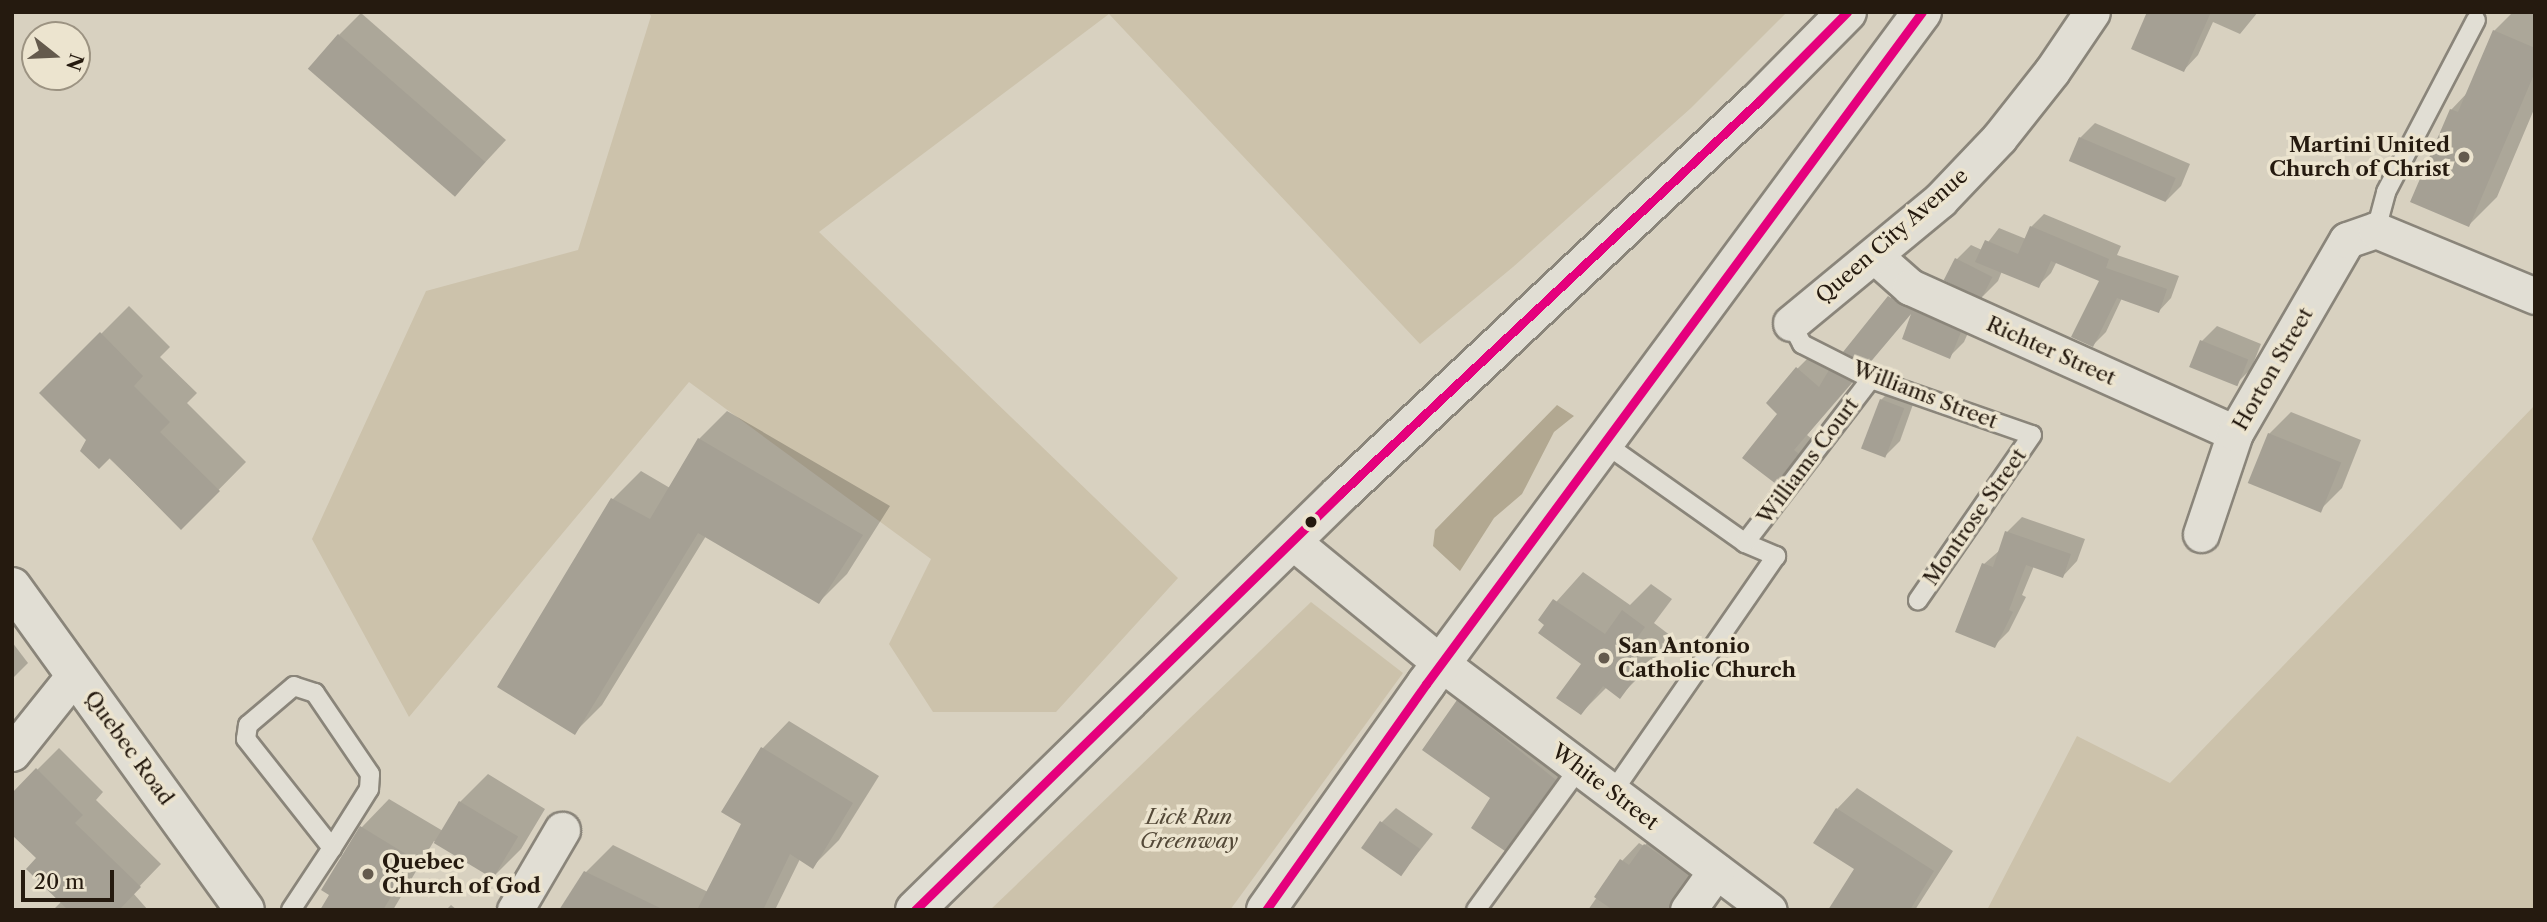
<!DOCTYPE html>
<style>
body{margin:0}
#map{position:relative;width:2547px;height:922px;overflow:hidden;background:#d8d1c0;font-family:"Libre Caslon Text",serif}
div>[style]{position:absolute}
.green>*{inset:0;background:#ccc2ab}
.water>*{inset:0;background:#b2a891}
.shadow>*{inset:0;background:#0003}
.building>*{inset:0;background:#a5a094;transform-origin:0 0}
.roads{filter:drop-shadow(2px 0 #8a857a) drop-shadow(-2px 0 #8a857a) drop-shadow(0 2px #8a857a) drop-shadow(0 -2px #8a857a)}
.lane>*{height:18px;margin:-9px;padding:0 9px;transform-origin:9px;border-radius:9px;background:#e1ded4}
.street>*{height:35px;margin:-17.5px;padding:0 17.5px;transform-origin:17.5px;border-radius:17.5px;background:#e1ded4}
.secondary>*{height:38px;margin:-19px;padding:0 19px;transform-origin:19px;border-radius:19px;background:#e1ded4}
.bus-1>*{height:9px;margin:-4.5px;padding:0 4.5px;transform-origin:4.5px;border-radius:4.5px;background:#e5007d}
.dots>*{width:19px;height:19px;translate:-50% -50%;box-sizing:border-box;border:4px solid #ece4cf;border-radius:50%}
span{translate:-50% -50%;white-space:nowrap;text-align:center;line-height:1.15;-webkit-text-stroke:7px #ece4cf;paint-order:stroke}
.poi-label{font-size:21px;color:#251a0f;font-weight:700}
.right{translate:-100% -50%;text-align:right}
.left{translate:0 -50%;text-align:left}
.street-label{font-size:21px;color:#251a0f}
.park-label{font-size:21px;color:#544938;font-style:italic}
.frame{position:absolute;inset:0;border:14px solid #251a0f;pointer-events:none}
.north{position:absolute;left:21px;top:21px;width:70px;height:70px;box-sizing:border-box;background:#ece4cf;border:2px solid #9c9382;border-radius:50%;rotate:108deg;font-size:19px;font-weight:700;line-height:28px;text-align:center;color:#251a0f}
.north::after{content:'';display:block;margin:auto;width:24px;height:32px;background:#645a4d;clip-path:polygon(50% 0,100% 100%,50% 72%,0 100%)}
.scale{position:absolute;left:21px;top:870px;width:93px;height:32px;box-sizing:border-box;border:4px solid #251a0f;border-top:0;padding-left:9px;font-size:21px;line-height:24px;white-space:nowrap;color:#251a0f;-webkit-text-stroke:5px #ece4cf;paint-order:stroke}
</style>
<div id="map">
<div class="green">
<div style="clip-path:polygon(648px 12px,1787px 12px,1691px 108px,1513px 267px,1420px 344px,1109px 14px,819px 232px,1178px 578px,1056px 712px,933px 712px,889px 644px,931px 559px,689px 382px,409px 717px,312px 539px,426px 291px,578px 250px,651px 16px)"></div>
<div style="clip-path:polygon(2535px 405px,2535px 910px,1987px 910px,2077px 736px,2170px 783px)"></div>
<div style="clip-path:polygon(1311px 602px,1403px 673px,1230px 910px,990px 910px)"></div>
</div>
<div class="water">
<div style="clip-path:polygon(1557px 405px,1574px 416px,1554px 432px,1522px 494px,1494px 518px,1460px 571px,1433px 546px,1435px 530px)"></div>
</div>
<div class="shadow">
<div style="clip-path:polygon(2187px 12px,2258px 12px,2240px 34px,2213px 22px,2198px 55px,2184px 70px)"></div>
<div style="clip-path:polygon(2513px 12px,2535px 12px,2535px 107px,2497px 197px,2469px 225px,2451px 110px,2468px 92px,2494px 31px)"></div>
<div style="clip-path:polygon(361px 13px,506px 140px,455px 195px,339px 35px)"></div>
<div style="clip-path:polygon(2095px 123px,2190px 164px,2181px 186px,2166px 201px,2080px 138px)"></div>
<div style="clip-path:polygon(2044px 214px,2121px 246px,2117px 255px,2179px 276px,2171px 298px,2159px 311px,2122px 298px,2106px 332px,2093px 345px,2101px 280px,2057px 261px,2051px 273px,2038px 286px,2002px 271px,1998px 281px,1983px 296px,1956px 260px,1971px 245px,1982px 250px,1999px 228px,2026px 239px,2031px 227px)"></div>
<div style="clip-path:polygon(1904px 282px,1975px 317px,1964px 342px,1949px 357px,1914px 311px,1846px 352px)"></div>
<div style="clip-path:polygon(129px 306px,170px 347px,160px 357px,197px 393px,187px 403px,246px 462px,181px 528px,42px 393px)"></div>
<div style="clip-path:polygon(2217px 326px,2261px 344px,2251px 369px,2236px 384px,2191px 366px,2202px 341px)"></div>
<div style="clip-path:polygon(1811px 355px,1831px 371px,1844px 357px,1865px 368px,1807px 435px,1812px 439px,1776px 482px,1780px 413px,1797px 369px)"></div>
<div style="clip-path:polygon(1896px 385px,1917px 393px,1900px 441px,1885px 456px,1881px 400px)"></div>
<div style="clip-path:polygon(727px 411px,890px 506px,847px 574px,819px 602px,706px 536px,602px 705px,574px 733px,613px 499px,641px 471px,670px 488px,699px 439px)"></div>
<div style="clip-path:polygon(2291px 412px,2361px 440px,2342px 488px,2320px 510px,2269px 434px)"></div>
<div style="clip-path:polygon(2022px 517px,2085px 539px,2077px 561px,2063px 576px,2034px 566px,2022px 595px,2026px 597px,2009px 631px,1994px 646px,1984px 564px,2000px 550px,2007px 532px)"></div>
<div style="clip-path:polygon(1583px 572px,1630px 605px,1651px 584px,1672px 599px,1654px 623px,1671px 636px,1648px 668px,1620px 696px,1607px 687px,1581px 713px,1583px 664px,1540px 620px)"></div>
<div style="clip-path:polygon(12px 642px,28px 663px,12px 679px)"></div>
<div style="clip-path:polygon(1470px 689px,1567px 767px,1504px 849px,1493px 798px,1458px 702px)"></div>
<div style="clip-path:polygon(789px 721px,879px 776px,839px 840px,813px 866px,800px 859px,775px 910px,561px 910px,586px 872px,613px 845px,708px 892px,743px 823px,724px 811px,763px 748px)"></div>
<div style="clip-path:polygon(59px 748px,103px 792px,96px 800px,161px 864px,133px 893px,148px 910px,53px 910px,62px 901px,38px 858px,12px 795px)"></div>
<div style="clip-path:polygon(488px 774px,545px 809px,521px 849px,493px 877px,434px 841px,393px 910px,322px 910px,332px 894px,323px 889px,362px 827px,389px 799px,443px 831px,460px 802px)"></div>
<div style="clip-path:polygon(1857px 788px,1953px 851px,1915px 910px,1830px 910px,1856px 869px,1816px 842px,1837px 809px)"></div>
<div style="clip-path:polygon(1396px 808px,1433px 834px,1402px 873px,1381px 823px)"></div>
<div style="clip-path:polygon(1663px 827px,1705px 857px,1672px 910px,1588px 910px,1622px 861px,1639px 843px,1644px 846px)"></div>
<div style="clip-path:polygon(451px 905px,457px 910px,446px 910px)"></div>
</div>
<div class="building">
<div style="clip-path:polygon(2147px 12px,2211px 12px,2184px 72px,2131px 49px)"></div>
<div style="clip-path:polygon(2493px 30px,2535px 48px,2535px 72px,2469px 227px,2410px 202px,2450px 109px,2458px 112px)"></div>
<div style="left:338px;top:34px;width:195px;height:46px;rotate:41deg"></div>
<div style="left:2079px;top:137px;width:105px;height:26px;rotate:23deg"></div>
<div style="clip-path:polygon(2030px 226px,2109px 259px,2106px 268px,2167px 289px,2159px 313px,2117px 298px,2093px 347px,2071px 337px,2099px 281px,2051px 261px,2039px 288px,1975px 262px,1985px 240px,2018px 254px)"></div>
<div style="left:1955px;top:258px;width:42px;height:25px;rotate:27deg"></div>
<div style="clip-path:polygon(1888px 296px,1902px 305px,1961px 332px,1950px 359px,1902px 339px,1911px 314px,1868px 365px,1843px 352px)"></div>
<div style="clip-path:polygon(100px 332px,143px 376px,134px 386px,170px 422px,160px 432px,220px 491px,181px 530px,110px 458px,99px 469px,80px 451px,86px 440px,39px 393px)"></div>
<div style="left:2200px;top:340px;width:52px;height:29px;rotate:22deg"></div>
<div style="clip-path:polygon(1796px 367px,1819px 387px,1829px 370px,1852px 382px,1794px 450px,1799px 454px,1776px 484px,1742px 458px,1777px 414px,1766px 403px)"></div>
<div style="left:1880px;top:399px;width:26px;height:53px;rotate:21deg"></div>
<div style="left:2268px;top:433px;width:79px;height:54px;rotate:22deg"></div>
<div style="clip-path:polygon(698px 438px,863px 535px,819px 604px,698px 533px,575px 735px,497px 687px,611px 498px,650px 519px)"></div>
<div style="clip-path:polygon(2005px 531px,2071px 554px,2063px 578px,2026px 565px,2009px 610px,2013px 612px,1995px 648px,1955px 632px,1982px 563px,1993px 567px)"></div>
<div style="clip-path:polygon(1553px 599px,1605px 634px,1622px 610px,1645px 627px,1627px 652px,1645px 665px,1620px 699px,1603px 686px,1581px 715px,1556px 698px,1581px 664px,1538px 633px,1544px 625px,1538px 620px)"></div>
<div style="clip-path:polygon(1457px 700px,1556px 780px,1505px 851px,1471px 828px,1490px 798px,1422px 750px)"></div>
<div style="clip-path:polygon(761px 747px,853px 803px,813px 869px,790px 854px,763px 910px,697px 910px,741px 824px,721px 812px)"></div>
<div style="clip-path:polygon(36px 768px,83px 815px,75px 823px,141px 887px,119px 910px,68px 910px,26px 869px,36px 858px,12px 835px,12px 793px)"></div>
<div style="left:459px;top:801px;width:69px;height:49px;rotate:31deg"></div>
<div style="clip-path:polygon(1836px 808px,1934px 871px,1910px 910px,1828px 910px,1854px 869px,1813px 843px)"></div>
<div style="left:1380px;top:821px;width:49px;height:33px;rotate:35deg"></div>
<div style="clip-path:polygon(360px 826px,414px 859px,383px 910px,320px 910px,329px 895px,321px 890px)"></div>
<div style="clip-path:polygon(1644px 844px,1689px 875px,1672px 898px,1668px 910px,1613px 910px,1594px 897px,1620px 859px,1629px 865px)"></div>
<div style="clip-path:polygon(584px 871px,664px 910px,559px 910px)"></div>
</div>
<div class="roads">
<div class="lane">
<div style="left:2376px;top:230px;width:39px;rotate:-75deg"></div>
<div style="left:2386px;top:192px;width:194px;rotate:-62.4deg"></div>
<div style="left:1791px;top:323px;width:24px;rotate:62deg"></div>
<div style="left:1802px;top:344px;width:77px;rotate:26.9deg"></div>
<div style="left:1871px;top:379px;width:170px;rotate:19.2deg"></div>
<div style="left:2032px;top:435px;width:201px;rotate:124.6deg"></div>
<div style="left:1604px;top:443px;width:173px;rotate:35.3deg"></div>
<div style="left:1745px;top:543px;width:34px;rotate:23deg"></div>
<div style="left:1776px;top:556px;width:288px;rotate:124.7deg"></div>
<div style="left:1745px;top:543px;width:207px;rotate:-52.5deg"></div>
<div style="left:291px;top:910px;width:74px;rotate:-56.5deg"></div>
<div style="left:332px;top:848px;width:70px;rotate:-57.9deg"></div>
<div style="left:369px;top:789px;width:15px;rotate:-86deg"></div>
<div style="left:370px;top:774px;width:98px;rotate:-124.2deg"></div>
<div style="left:315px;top:693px;width:22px;rotate:-162deg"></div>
<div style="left:294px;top:686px;width:60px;rotate:139.7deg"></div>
<div style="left:248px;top:725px;width:14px;rotate:98deg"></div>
<div style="left:246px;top:739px;width:139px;rotate:51.7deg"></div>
<div style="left:1476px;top:910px;width:175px;rotate:-54deg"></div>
</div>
<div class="street">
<div style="left:1875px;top:256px;width:47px;rotate:41.5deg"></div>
<div style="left:1910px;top:287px;width:356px;rotate:24.2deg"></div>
<div style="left:1791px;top:323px;width:193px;rotate:-39.5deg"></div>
<div style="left:1940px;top:200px;width:86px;rotate:-46.4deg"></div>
<div style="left:1999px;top:138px;width:85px;rotate:-51.7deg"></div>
<div style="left:2052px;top:71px;width:71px;rotate:-55.9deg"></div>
<div style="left:2201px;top:534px;width:107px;rotate:-71.4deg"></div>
<div style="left:2235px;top:433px;width:223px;rotate:-59.9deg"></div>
<div style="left:2347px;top:240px;width:31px;rotate:-19deg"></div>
<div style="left:2376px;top:230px;width:172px;rotate:22.5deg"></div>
<div style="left:1292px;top:541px;width:194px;rotate:39.4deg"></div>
<div style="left:1442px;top:664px;width:409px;rotate:37deg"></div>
<div style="left:12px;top:753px;width:101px;rotate:-51.4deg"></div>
<div style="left:515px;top:910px;width:93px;rotate:-59.6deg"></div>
<div style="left:1688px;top:910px;width:48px;rotate:-54.3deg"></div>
</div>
<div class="secondary">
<div style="left:12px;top:587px;width:398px;rotate:54.2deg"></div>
<div style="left:915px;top:910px;width:595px;rotate:-44.39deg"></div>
<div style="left:1340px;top:494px;width:574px;rotate:-43.17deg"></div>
<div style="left:1759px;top:101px;width:125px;rotate:-45.3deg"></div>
<div style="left:1266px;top:910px;width:277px;rotate:-54.7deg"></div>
<div style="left:1426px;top:684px;width:835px;rotate:-53.57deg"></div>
</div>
</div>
<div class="bus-1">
<div style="left:915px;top:910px;width:595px;rotate:-44.39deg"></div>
<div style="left:1340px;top:494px;width:574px;rotate:-43.17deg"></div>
<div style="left:1759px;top:101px;width:125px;rotate:-45.3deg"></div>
<div style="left:1266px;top:910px;width:277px;rotate:-54.7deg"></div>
<div style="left:1426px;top:684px;width:835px;rotate:-53.57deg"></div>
</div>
<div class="dots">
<div style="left:2464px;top:157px;background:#645a4d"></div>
<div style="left:1311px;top:522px;background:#251a0f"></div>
<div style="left:1604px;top:658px;background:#645a4d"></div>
<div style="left:368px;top:874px;background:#645a4d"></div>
</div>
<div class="poi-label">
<span class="right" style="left:2450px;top:157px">Martini United<br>Church of Christ</span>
<span class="left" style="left:1618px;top:658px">San Antonio<br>Catholic Church</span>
<span class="left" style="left:382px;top:874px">Quebec<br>Church of God</span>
</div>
<div class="street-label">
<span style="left:1892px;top:236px;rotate:-41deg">Queen City Avenue</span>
<span style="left:2051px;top:351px;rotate:24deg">Richter Street</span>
<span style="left:2273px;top:369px;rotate:-60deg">Horton Street</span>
<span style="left:1925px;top:395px;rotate:21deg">Williams Street</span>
<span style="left:1808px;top:461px;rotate:-53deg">Williams Court</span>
<span style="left:1975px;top:517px;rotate:-55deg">Montrose Street</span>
<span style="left:129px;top:748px;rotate:54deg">Quebec Road</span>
<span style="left:1605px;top:787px;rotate:37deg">White Street</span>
</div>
<div class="park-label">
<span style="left:1189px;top:829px">Lick Run<br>Greenway</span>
</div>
<div class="frame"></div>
<div class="north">N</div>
<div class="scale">20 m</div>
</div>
